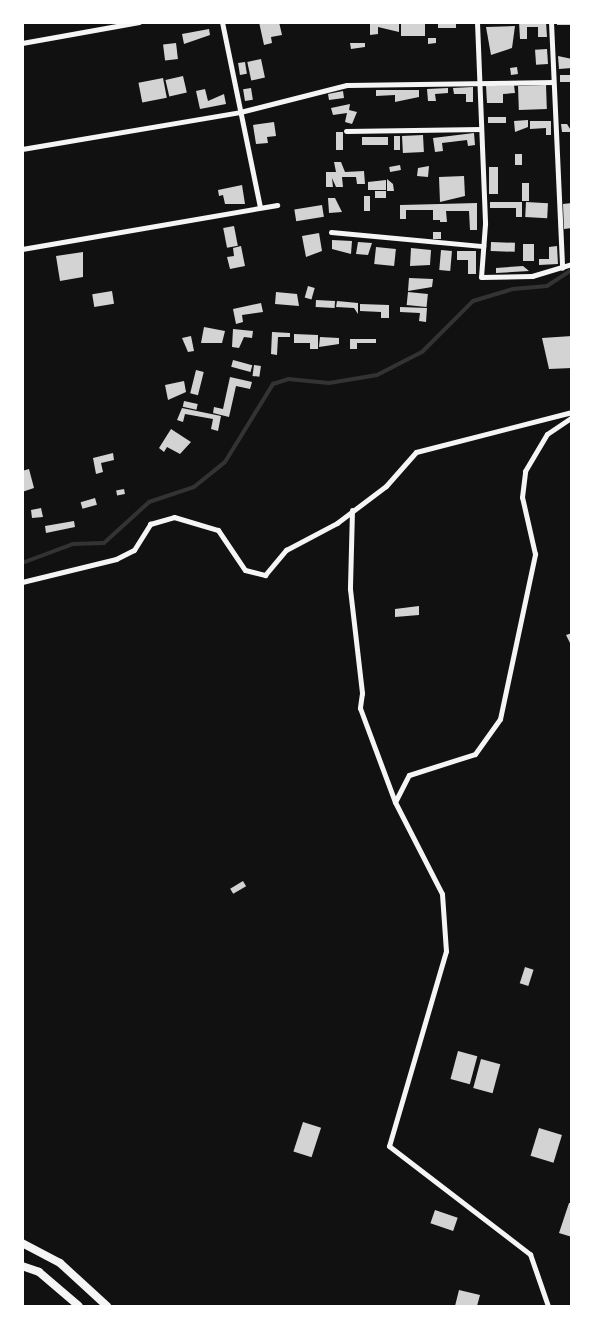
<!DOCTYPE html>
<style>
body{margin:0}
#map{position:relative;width:594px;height:1329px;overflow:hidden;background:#111;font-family:Manrope,sans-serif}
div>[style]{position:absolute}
.stream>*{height:4px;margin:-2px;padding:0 2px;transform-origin:2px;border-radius:2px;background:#333}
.building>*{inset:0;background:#d3d3d3;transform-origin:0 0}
.minor>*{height:5px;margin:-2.5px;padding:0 2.5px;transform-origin:2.5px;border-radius:2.5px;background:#f5f5f5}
.tertiary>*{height:8px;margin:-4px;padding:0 4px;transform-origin:4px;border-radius:4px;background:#f5f5f5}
span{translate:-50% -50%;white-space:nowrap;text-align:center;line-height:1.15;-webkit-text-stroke:5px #fff;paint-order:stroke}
.frame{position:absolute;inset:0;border:24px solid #fff;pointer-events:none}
</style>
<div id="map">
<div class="stream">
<div style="left:22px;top:563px;width:54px;rotate:-20.4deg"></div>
<div style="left:73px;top:544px;width:31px;rotate:-2deg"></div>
<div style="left:104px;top:543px;width:61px;rotate:-42.3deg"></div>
<div style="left:149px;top:502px;width:47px;rotate:-18.4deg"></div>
<div style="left:194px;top:487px;width:40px;rotate:-39deg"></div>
<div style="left:225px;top:462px;width:92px;rotate:-58.4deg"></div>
<div style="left:273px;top:384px;width:16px;rotate:-18deg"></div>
<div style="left:288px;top:379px;width:41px;rotate:5.6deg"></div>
<div style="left:329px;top:383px;width:49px;rotate:-9.5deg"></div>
<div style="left:377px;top:375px;width:51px;rotate:-27.1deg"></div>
<div style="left:422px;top:352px;width:72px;rotate:-45deg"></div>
<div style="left:473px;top:301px;width:42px;rotate:-16.7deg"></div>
<div style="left:513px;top:289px;width:34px;rotate:-5deg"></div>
<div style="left:547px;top:286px;width:30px;rotate:-33deg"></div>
</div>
<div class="building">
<div style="clip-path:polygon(259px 22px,279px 22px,282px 35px,271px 37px,272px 43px,264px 45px)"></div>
<div style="clip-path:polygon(370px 22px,399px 22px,399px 32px,378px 27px,378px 34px,370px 35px)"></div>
<div style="left:401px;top:22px;width:24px;height:14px"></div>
<div style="left:438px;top:22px;width:18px;height:6px"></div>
<div style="clip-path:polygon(519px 22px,546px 22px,547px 37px,538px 37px,538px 27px,527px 27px,527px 39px,520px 39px)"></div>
<div style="left:557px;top:22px;width:15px;height:3px"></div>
<div style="clip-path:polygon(515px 26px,512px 48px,491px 55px,486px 27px)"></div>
<div style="clip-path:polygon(209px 29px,210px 35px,184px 44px,182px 34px)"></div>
<div style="clip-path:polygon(428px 38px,436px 38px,436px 43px,428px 44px)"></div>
<div style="left:176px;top:43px;width:16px;height:13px;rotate:83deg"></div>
<div style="clip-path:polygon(350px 43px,365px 43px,365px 47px,351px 49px)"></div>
<div style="left:547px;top:49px;width:15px;height:12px;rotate:86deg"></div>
<div style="clip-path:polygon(558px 56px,572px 59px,572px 68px,559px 69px)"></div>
<div style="left:261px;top:59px;width:19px;height:14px;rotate:78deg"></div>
<div style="left:245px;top:62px;width:12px;height:7px;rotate:81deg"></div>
<div style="left:517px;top:67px;width:7px;height:7px;rotate:82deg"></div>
<div style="left:560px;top:75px;width:12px;height:7px"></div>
<div style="left:183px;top:76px;width:17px;height:18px;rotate:77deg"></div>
<div style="left:163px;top:78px;width:20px;height:25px;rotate:79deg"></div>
<div style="clip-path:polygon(514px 85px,515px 93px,503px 94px,503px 103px,487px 103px,486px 86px)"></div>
<div style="left:546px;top:85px;width:24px;height:28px;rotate:88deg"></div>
<div style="clip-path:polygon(473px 87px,473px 102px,466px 102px,466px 94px,454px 94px,453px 88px)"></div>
<div style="left:251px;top:88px;width:12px;height:8px;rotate:81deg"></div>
<div style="clip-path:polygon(448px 88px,448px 93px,435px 94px,436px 101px,428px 101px,427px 89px)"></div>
<div style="clip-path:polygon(205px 89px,208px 101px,224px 94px,226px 104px,200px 109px,196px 91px)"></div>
<div style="clip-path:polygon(376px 90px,419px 90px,419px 97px,395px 102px,395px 95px,376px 96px)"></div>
<div style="clip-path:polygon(343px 91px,344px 98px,329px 100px,328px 94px)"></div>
<div style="clip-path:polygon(350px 104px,349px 110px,357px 112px,352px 124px,345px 122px,347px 113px,333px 115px,331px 108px)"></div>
<div style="left:488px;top:117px;width:18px;height:6px"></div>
<div style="clip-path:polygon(528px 120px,528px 127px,515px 132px,514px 121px)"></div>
<div style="clip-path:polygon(530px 121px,551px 121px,551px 135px,546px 135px,546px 128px,530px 129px)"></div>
<div style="clip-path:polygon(274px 122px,276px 136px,267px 137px,268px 143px,256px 144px,253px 125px)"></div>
<div style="clip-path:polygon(561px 124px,567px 124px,572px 132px,562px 132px)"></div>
<div style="left:336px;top:132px;width:7px;height:18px"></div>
<div style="clip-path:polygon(474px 133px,475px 145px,468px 146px,467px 140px,442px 143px,443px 151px,435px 152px,433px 138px)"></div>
<div style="left:423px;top:135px;width:17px;height:21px;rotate:87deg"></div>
<div style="left:394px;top:136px;width:6px;height:14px"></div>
<div style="left:388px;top:137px;width:8px;height:26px;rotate:90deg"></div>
<div style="left:515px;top:154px;width:7px;height:11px"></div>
<div style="clip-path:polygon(334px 162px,341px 162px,345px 172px,364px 171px,365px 184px,357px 184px,356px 177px,342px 177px,343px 187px,336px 187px,332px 178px,333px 187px,326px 187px,326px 172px,336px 172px)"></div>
<div style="left:400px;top:165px;width:5px;height:11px;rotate:79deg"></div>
<div style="clip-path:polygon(429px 166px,428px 177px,417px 176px,418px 168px)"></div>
<div style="left:489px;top:167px;width:9px;height:27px"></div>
<div style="clip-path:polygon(464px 176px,465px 196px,440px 202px,439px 177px)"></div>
<div style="clip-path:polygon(387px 179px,393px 184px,394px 191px,387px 191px)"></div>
<div style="clip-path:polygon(386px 180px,386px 190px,368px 190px,368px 182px)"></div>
<div style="left:522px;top:183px;width:7px;height:18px"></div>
<div style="clip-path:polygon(242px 185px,245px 204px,225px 204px,223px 195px,219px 196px,218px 190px)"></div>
<div style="left:375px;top:191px;width:11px;height:7px"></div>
<div style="left:364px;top:196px;width:6px;height:15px"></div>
<div style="clip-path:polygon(328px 198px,335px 198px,342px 212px,329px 213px)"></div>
<div style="clip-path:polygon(490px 202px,522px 202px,522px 217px,516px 217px,516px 208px,490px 208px)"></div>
<div style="left:526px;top:202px;width:22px;height:15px;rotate:3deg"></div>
<div style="clip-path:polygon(477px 203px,477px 230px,470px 230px,469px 211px,446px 211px,447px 222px,440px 222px,440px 204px)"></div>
<div style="clip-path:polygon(572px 203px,572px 228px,564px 229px,563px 204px)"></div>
<div style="clip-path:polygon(440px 204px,440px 220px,433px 220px,433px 210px,406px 210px,406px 219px,400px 219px,400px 205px)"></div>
<div style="left:322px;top:205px;width:12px;height:28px;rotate:81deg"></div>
<div style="left:234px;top:226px;width:20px;height:11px;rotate:79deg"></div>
<div style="left:433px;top:232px;width:8px;height:7px"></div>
<div style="clip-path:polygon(319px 233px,322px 251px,306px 257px,302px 236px)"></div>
<div style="clip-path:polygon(332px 240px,352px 241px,351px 254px,332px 249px)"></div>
<div style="clip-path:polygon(358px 242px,372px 243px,368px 255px,356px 254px)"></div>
<div style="left:491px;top:242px;width:24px;height:9px;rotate:2deg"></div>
<div style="left:523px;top:244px;width:11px;height:17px"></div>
<div style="clip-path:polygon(241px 246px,245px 266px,230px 269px,227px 257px,234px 256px,233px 248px)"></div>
<div style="clip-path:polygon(557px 246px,558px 264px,539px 265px,539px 259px,549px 259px,549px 247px)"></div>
<div style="left:376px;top:247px;width:20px;height:17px;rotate:6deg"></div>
<div style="clip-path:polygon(411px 248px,431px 250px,430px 265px,410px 266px)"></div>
<div style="left:441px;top:250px;width:11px;height:20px;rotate:5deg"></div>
<div style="clip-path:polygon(457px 251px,476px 251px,476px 274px,468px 274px,468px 260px,457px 260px)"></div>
<div style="clip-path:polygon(83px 252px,83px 277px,60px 281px,56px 256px)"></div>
<div style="clip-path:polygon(523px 266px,529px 271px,496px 273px,496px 268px)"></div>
<div style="clip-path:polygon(409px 278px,433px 279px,432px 287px,408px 291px)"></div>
<div style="left:308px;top:286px;width:7px;height:12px;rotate:16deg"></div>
<div style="left:112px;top:291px;width:13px;height:20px;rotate:81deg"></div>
<div style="clip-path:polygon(276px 292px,297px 294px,299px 306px,275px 304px)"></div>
<div style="left:408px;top:292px;width:20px;height:13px;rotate:6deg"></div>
<div style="left:316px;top:300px;width:19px;height:7px;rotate:3deg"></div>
<div style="clip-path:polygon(337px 301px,358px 303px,358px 314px,354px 308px,336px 307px)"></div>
<div style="clip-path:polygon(261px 303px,263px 312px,242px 315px,243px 322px,236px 324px,233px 309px)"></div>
<div style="clip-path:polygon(360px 304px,389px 305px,389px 318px,381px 318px,381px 312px,360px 311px)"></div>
<div style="clip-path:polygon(400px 307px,427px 308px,426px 322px,419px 321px,420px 313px,400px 312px)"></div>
<div style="clip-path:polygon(204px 327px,225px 331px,222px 343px,201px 343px)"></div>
<div style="clip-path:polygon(233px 329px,253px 331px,252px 338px,244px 337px,239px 348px,232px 347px)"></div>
<div style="clip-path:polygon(272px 332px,290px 333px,290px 337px,278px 337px,277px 355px,271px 354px)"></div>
<div style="clip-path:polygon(294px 334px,318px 335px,318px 349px,310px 349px,310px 343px,294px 343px)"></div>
<div style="clip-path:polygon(191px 336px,194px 351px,188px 352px,182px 338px)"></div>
<div style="clip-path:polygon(572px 336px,572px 368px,549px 369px,542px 338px)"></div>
<div style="clip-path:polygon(320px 337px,339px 338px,339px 344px,319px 347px)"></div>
<div style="clip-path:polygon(350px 339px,376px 339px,376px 343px,357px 343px,357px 349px,350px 349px)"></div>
<div style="left:233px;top:360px;width:20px;height:7px;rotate:15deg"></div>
<div style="left:254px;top:365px;width:7px;height:11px;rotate:8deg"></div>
<div style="left:196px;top:370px;width:8px;height:24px;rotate:14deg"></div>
<div style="clip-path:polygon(230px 377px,252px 382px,250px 389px,236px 386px,229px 417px,213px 413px,214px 407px,223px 409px)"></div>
<div style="clip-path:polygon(184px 381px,186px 392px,168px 400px,165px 385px)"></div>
<div style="left:184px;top:401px;width:14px;height:6px;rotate:12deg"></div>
<div style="clip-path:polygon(182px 408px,221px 416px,218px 431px,211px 429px,213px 419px,185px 414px,183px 422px,177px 420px)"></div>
<div style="clip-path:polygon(171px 429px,191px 442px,180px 454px,167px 447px,164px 452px,159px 448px)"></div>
<div style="clip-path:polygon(113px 453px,114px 460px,101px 463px,103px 472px,96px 474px,93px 458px)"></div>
<div style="clip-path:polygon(29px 469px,34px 488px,22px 492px,22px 471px)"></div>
<div style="left:124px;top:489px;width:5px;height:8px;rotate:79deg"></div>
<div style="left:95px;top:498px;width:7px;height:15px;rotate:74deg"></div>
<div style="clip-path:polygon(41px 508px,43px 517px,32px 518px,31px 510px)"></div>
<div style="clip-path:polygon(74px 521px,75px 527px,46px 533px,45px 526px)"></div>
<div style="clip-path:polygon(419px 606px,419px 615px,395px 617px,395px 609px)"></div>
<div style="clip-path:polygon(572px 633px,572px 647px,566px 635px)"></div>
<div style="left:243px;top:881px;width:6px;height:15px;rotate:59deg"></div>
<div style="left:525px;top:967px;width:9px;height:17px;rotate:18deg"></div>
<div style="left:458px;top:1051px;width:20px;height:29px;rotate:15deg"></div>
<div style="left:481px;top:1059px;width:20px;height:30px;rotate:15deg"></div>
<div style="left:303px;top:1122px;width:19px;height:31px;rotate:18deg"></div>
<div style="left:539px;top:1128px;width:24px;height:29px;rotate:17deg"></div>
<div style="clip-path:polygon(569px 1203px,572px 1203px,572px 1237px,559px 1233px)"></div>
<div style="left:435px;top:1210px;width:24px;height:14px;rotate:19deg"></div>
<div style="clip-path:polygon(459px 1290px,480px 1295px,477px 1306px,455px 1306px)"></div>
</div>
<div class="minor">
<div style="left:222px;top:22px;width:189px;rotate:78.4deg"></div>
<div style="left:477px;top:22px;width:202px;rotate:87.7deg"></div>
<div style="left:485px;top:224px;width:53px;rotate:94.3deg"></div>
<div style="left:481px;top:277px;width:51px;rotate:-1.1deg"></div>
<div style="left:532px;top:276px;width:42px;rotate:-16.7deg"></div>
<div style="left:551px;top:22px;width:246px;rotate:87.4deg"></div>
<div style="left:22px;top:43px;width:119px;rotate:-10.2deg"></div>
<div style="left:346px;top:131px;width:135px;rotate:-0.8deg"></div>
<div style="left:22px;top:149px;width:221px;rotate:-9.6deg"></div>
<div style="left:240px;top:112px;width:110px;rotate:-14.2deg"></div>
<div style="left:347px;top:85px;width:206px;rotate:-0.8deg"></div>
<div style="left:331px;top:232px;width:153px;rotate:5.3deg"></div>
<div style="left:22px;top:249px;width:259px;rotate:-9.8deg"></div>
<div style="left:352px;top:510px;width:79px;rotate:91.5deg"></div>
<div style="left:350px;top:589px;width:105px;rotate:83.4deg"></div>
<div style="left:362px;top:693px;width:15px;rotate:98deg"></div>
<div style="left:360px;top:708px;width:100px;rotate:69.6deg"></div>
<div style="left:395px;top:802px;width:103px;rotate:62.9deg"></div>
<div style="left:442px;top:894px;width:57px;rotate:86deg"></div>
<div style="left:446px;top:951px;width:203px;rotate:106.3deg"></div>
<div style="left:389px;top:1146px;width:178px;rotate:37.5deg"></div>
<div style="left:530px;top:1254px;width:55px;rotate:70.9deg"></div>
<div style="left:22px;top:582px;width:97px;rotate:-13.7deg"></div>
<div style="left:116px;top:559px;width:20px;rotate:-27deg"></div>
<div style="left:134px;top:550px;width:31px;rotate:-58deg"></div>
<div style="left:150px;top:524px;width:25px;rotate:-16deg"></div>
<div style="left:174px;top:517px;width:46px;rotate:16.5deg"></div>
<div style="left:218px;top:530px;width:48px;rotate:56deg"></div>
<div style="left:245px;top:570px;width:21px;rotate:14deg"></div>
<div style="left:265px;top:575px;width:33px;rotate:-50deg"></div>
<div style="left:286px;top:550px;width:58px;rotate:-27.9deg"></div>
<div style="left:337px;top:523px;width:61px;rotate:-37.1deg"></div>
<div style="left:386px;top:486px;width:45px;rotate:-48.6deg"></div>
<div style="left:416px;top:452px;width:161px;rotate:-14.4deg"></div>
<div style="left:395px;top:802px;width:30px;rotate:-63deg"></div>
<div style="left:409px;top:775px;width:69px;rotate:-17.7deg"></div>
<div style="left:475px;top:754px;width:43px;rotate:-54.5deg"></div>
<div style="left:500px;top:719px;width:169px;rotate:-78deg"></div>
<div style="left:535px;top:554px;width:58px;rotate:-102.8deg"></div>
<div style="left:522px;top:497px;width:26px;rotate:-83deg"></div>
<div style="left:525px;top:471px;width:43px;rotate:-59.3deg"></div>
<div style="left:547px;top:434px;width:30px;rotate:-34deg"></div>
</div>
<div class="tertiary">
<div style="left:22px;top:1243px;width:43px;rotate:27.8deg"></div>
<div style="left:60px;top:1263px;width:64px;rotate:42.5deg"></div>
<div style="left:22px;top:1266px;width:18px;rotate:19deg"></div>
<div style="left:39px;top:1272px;width:52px;rotate:40.4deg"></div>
</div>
<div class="frame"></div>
</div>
